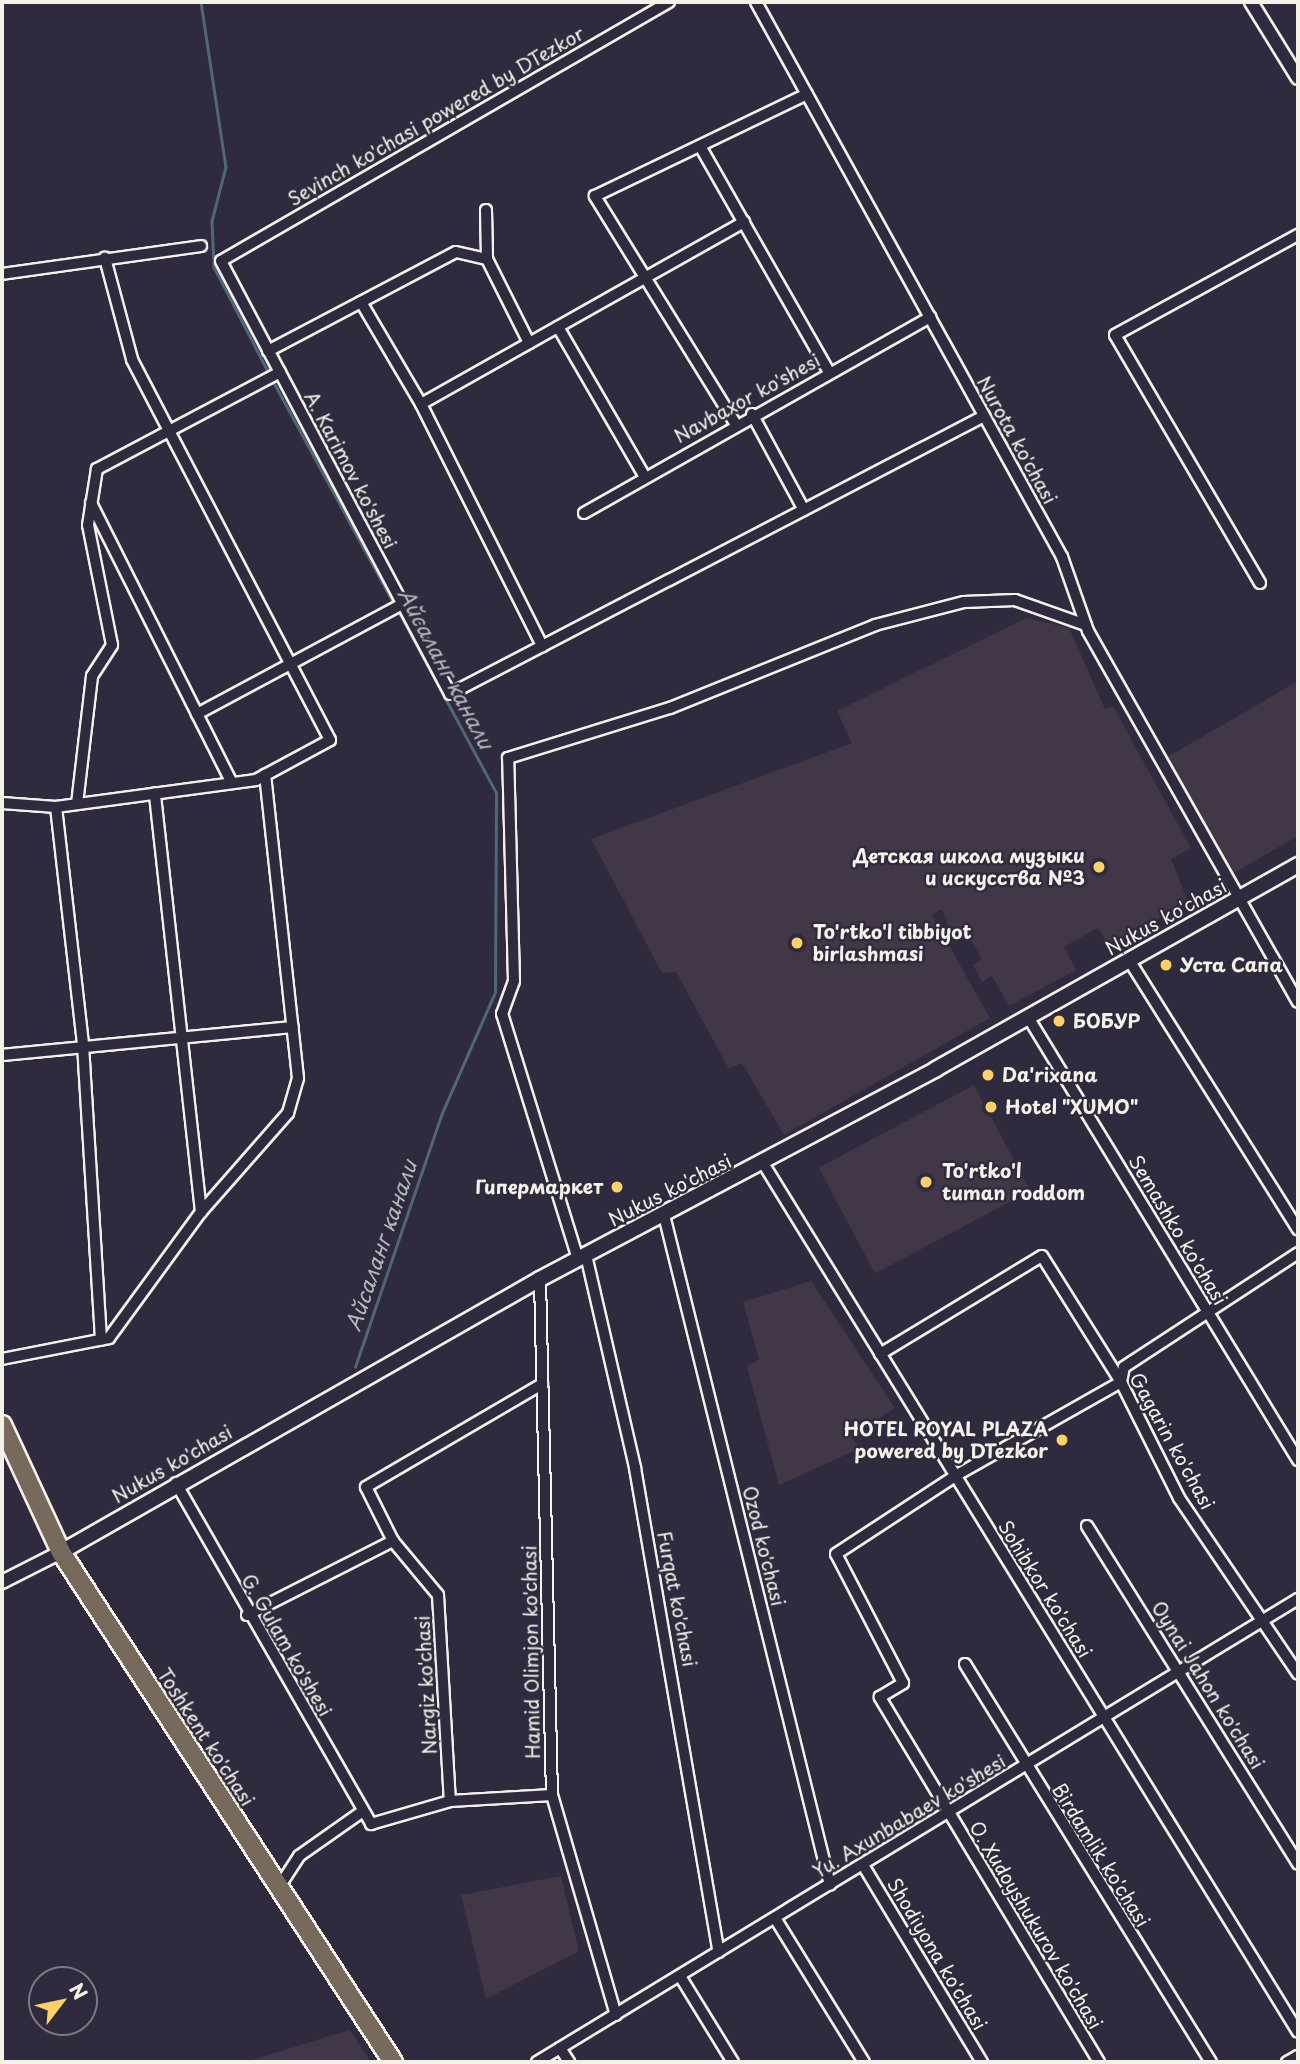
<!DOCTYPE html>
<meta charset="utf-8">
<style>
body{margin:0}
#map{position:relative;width:1300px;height:2064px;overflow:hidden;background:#2f2a3d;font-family:"Playpen Sans",sans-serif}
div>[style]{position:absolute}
.built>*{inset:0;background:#413746;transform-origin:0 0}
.stream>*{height:2.5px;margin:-1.25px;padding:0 1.25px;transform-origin:1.25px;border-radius:1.25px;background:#4f6877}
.roads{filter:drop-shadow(2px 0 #f4f1e8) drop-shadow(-2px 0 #f4f1e8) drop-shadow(0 2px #f4f1e8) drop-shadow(0 -2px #f4f1e8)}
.minor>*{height:10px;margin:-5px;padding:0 5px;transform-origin:5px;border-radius:5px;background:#2f2a3d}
.tertiary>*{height:12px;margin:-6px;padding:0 6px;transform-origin:6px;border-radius:6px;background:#2f2a3d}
.secondary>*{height:14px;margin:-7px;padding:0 7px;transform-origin:7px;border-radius:7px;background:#2f2a3d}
.trunk>*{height:18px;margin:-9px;padding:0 9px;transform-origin:9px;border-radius:9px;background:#77695c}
.dots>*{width:19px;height:19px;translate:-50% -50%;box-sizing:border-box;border:4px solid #2f2a3d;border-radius:50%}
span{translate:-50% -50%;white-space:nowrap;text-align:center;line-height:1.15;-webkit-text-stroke:5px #2f2a3d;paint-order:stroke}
.street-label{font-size:19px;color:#f4f1e8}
.poi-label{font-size:19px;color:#f4f1e8;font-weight:700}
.right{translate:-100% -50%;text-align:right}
.left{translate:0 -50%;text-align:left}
.water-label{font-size:21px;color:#b2babb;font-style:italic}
.frame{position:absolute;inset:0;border:4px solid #f4f1e8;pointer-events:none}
.north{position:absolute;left:28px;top:1966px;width:70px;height:70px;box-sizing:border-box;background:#2f2a3d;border:2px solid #7e7a81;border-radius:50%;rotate:58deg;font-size:19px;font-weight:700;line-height:28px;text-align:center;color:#f4f1e8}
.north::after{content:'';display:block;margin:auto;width:24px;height:32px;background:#ffd166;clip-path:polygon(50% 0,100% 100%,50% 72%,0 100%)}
</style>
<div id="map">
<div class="built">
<div style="clip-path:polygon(1026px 618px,1069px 628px,1105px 709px,1113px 706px,1191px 848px,1171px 859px,1188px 901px,1110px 948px,1098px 928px,1064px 947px,1076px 970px,1009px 1006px,992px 976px,982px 982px,973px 965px,982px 959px,962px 926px,950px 933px,942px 909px,932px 915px,990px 1018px,784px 1135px,742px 1063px,729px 1069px,676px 972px,662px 973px,591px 839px,852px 743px,837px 711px)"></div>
<div style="clip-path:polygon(1298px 681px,1298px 836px,1232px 874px,1166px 758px)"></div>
<div style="left:974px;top:1085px;width:120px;height:176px;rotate:62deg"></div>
<div style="clip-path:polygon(811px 1281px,895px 1408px,851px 1436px,859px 1449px,779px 1485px,747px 1367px,759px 1359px,743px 1302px)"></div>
<div style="clip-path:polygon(561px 1876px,579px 1951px,486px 1999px,461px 1895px)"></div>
<div style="clip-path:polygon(350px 2030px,371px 2062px,245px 2062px)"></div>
</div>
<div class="stream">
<div style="left:201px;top:2px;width:167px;rotate:81.4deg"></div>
<div style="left:226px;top:167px;width:56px;rotate:104.5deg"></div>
<div style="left:212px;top:221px;width:46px;rotate:87.5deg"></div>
<div style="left:214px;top:267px;width:119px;rotate:62.6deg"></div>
<div style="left:272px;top:379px;width:256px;rotate:61.5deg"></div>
<div style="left:355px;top:1367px;width:268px;rotate:-71.1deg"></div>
<div style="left:442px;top:1113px;width:132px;rotate:-66.3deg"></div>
<div style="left:495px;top:992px;width:199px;rotate:-89.7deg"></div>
<div style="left:496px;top:793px;width:209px;rotate:-118.3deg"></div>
</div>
<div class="roads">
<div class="minor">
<div style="left:669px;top:2px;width:517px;rotate:149.97deg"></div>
<div style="left:221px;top:261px;width:490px;rotate:62.1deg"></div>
<div style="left:450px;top:694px;width:602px;rotate:-27.5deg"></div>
<div style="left:756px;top:2px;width:634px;rotate:61.13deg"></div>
<div style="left:1062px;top:557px;width:78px;rotate:70.6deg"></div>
<div style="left:1088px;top:631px;width:426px;rotate:60.5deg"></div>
<div style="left:700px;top:146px;width:260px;rotate:60.3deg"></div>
<div style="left:486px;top:210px;width:49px;rotate:88.8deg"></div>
<div style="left:487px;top:259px;width:94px;rotate:63.4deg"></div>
<div style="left:2px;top:274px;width:201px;rotate:-8deg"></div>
<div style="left:361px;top:302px;width:118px;rotate:59.5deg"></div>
<div style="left:421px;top:404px;width:271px;rotate:63.4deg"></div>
<div style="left:558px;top:327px;width:173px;rotate:59.9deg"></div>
<div style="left:268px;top:351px;width:212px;rotate:-27.8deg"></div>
<div style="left:456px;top:252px;width:32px;rotate:13deg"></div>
<div style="left:421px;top:404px;width:371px;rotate:-29.4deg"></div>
<div style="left:752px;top:414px;width:109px;rotate:61.6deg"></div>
<div style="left:735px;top:423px;width:267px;rotate:-121.7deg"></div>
<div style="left:595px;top:196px;width:235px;rotate:-25.7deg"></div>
<div style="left:91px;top:503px;width:313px;rotate:63.3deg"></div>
<div style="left:584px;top:513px;width:398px;rotate:-29.5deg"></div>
<div style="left:1260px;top:583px;width:287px;rotate:-120.3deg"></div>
<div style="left:1115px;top:335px;width:209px;rotate:-28.7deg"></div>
<div style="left:197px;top:714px;width:233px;rotate:-28.2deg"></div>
<div style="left:2px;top:803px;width:54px;rotate:4.2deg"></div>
<div style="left:56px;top:807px;width:202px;rotate:-7.7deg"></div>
<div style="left:256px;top:780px;width:84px;rotate:-28.4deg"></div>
<div style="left:330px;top:740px;width:429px;rotate:-117.5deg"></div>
<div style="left:132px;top:359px;width:105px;rotate:-105deg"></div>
<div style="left:77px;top:804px;width:129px;rotate:-83.3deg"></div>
<div style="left:92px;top:676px;width:37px;rotate:-57deg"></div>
<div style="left:112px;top:645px;width:122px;rotate:-101.3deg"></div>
<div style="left:88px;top:525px;width:57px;rotate:-80.9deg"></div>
<div style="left:97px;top:469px;width:207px;rotate:-27.9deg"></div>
<div style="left:56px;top:807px;width:240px;rotate:83.5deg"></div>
<div style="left:83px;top:1045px;width:295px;rotate:86.5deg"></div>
<div style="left:1129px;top:960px;width:318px;rotate:57.9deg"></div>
<div style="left:1028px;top:1017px;width:519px;rotate:58.64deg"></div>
<div style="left:2px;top:1055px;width:292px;rotate:-5.5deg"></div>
<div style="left:763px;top:1163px;width:1020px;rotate:58.38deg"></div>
<div style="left:201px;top:1212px;width:132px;rotate:-48.7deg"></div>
<div style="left:288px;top:1113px;width:36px;rotate:-74deg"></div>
<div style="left:298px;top:1078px;width:305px;rotate:-96.2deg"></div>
<div style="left:664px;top:1215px;width:690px;rotate:76.08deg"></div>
<div style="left:586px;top:1255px;width:219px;rotate:77deg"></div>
<div style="left:635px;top:1468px;width:491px;rotate:80.2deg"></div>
<div style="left:578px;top:1259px;width:257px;rotate:-107.2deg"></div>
<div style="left:502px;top:1014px;width:35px;rotate:-70deg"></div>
<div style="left:514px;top:981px;width:223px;rotate:-91.5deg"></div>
<div style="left:508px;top:758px;width:170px;rotate:-17.2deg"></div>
<div style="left:670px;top:708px;width:221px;rotate:-22deg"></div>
<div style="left:875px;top:625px;width:92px;rotate:-14.5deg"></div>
<div style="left:964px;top:602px;width:51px;rotate:-2.2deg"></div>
<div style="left:1015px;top:600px;width:75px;rotate:19.4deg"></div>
<div style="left:540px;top:1279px;width:516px;rotate:88.67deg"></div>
<div style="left:552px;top:1795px;width:229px;rotate:73.8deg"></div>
<div style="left:880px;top:1354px;width:189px;rotate:-31.2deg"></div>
<div style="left:1042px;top:1256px;width:149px;rotate:57.9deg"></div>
<div style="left:1121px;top:1382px;width:130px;rotate:63.4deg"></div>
<div style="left:1179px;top:1498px;width:212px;rotate:55.9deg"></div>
<div style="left:2px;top:1359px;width:109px;rotate:-11.1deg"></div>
<div style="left:109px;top:1338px;width:156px;rotate:-53.9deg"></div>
<div style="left:201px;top:1212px;width:421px;rotate:-96.3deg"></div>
<div style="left:176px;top:1483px;width:393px;rotate:60.2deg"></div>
<div style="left:371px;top:1824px;width:82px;rotate:-16.2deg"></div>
<div style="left:450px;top:1801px;width:102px;rotate:-3.4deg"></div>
<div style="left:1087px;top:1526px;width:398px;rotate:58deg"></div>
<div style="left:393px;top:1541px;width:70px;rotate:50.2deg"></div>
<div style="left:438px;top:1595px;width:206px;rotate:86.7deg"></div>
<div style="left:247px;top:1615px;width:164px;rotate:-26.9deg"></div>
<div style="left:393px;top:1541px;width:60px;rotate:-116.6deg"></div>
<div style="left:366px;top:1487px;width:204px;rotate:-30.3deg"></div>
<div style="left:965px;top:1664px;width:468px;rotate:58.3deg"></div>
<div style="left:863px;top:1865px;width:230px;rotate:58.9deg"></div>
<div style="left:279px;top:1887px;width:37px;rotate:-57deg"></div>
<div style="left:299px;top:1856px;width:78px;rotate:-35.1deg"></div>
<div style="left:775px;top:1918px;width:169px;rotate:58.3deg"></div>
<div style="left:680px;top:1976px;width:101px;rotate:58.4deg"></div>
<div style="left:560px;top:2048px;width:17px;rotate:57deg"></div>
<div style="left:537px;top:2062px;width:891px;rotate:-31.32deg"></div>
<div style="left:1099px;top:2062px;width:426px;rotate:-121deg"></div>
<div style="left:880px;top:1697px;width:27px;rotate:-31deg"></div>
<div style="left:903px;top:1683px;width:145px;rotate:-117.4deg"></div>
<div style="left:836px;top:1554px;width:142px;rotate:-33.2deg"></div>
<div style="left:955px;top:1476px;width:191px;rotate:-29.5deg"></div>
<div style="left:1121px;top:1382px;width:15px;rotate:-79deg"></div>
<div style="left:1124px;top:1367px;width:208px;rotate:-33.2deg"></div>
<div style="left:1287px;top:2062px;width:13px;rotate:-29deg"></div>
</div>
<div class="tertiary">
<div style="left:1251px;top:2px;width:89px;rotate:58.3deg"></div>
<div style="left:2px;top:1582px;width:66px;rotate:-27deg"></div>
</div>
<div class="secondary">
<div style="left:61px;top:1552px;width:551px;rotate:-29.68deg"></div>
<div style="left:540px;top:1279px;width:448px;rotate:-27.9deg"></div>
<div style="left:936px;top:1069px;width:416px;rotate:-29.4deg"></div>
</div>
<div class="trunk">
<div style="left:2px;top:1425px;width:140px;rotate:65.1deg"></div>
<div style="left:61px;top:1552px;width:609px;rotate:56.94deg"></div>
</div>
</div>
<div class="dots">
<div style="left:1099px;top:867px;background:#ffd166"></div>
<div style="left:797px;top:943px;background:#ffd166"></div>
<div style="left:1166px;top:965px;background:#ffd166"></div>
<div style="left:1059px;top:1021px;background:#ffd166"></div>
<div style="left:988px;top:1075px;background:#ffd166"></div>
<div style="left:991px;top:1107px;background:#ffd166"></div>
<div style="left:926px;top:1182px;background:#ffd166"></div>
<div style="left:617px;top:1187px;background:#ffd166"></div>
<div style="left:1062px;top:1440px;background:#ffd166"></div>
</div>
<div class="street-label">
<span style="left:436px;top:116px;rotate:-30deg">Sevinch ko'chasi powered by DTezkor</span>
<span style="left:747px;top:398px;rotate:-29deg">Navbaxor ko'shesi</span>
<span style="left:1017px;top:440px;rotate:61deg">Nurota ko'chasi</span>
<span style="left:351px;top:470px;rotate:62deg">A. Karimov ko'shesi</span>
<span style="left:1166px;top:917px;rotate:-29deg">Nukus ko'chasi</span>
<span style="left:670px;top:1190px;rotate:-27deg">Nukus ko'chasi</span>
<span style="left:1178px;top:1230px;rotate:59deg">Semashko ko'chasi</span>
<span style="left:1172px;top:1441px;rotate:61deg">Gagarin ko'chasi</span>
<span style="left:172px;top:1464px;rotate:-30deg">Nukus ko'chasi</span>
<span style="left:764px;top:1546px;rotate:76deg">Ozod ko'chasi</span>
<span style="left:1045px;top:1589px;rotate:58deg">Sohibkor ko'chasi</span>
<span style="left:677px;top:1599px;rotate:79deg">Furqat ko'chasi</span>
<span style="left:287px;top:1645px;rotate:60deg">G. Gulam ko'shesi</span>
<span style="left:531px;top:1652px;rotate:-91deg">Hamid Olimjon ko'chasi</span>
<span style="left:426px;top:1685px;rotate:-93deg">Nargiz ko'chasi</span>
<span style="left:1208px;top:1685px;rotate:58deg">Oynai Jahon ko'chasi</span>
<span style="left:206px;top:1737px;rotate:57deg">Toshkent ko'chasi</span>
<span style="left:909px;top:1816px;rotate:-31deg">Yu. Axunbabaev ko'shesi</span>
<span style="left:1101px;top:1855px;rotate:58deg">Birdamlik ko'chasi</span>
<span style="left:1036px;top:1925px;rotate:59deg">O. Xudoyshukurov ko'chasi</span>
<span style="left:937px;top:1954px;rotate:59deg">Shodiyona ko'chasi</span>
</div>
<div class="poi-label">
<span class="right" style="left:1085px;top:867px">Детская школа музыки<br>и искусства №3</span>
<span class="left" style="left:813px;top:943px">To'rtko'l tibbiyot<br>birlashmasi</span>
<span class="left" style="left:1180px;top:965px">Уста Сапа</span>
<span class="left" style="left:1073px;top:1021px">БОБУР</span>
<span class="left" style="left:1002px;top:1075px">Da'rixana</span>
<span class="left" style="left:1005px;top:1107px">Hotel "XUMO"</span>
<span class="left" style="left:942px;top:1182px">To'rtko'l<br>tuman roddom</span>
<span class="right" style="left:603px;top:1187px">Гипермаркет</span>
<span class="right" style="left:1048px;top:1440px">HOTEL ROYAL PLAZA<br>powered by DTezkor</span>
</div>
<div class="water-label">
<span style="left:447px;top:668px;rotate:62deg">Айсаланг канали</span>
<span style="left:380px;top:1245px;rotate:-71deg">Айсаланг канали</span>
</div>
<div class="frame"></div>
<div class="north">N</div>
</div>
